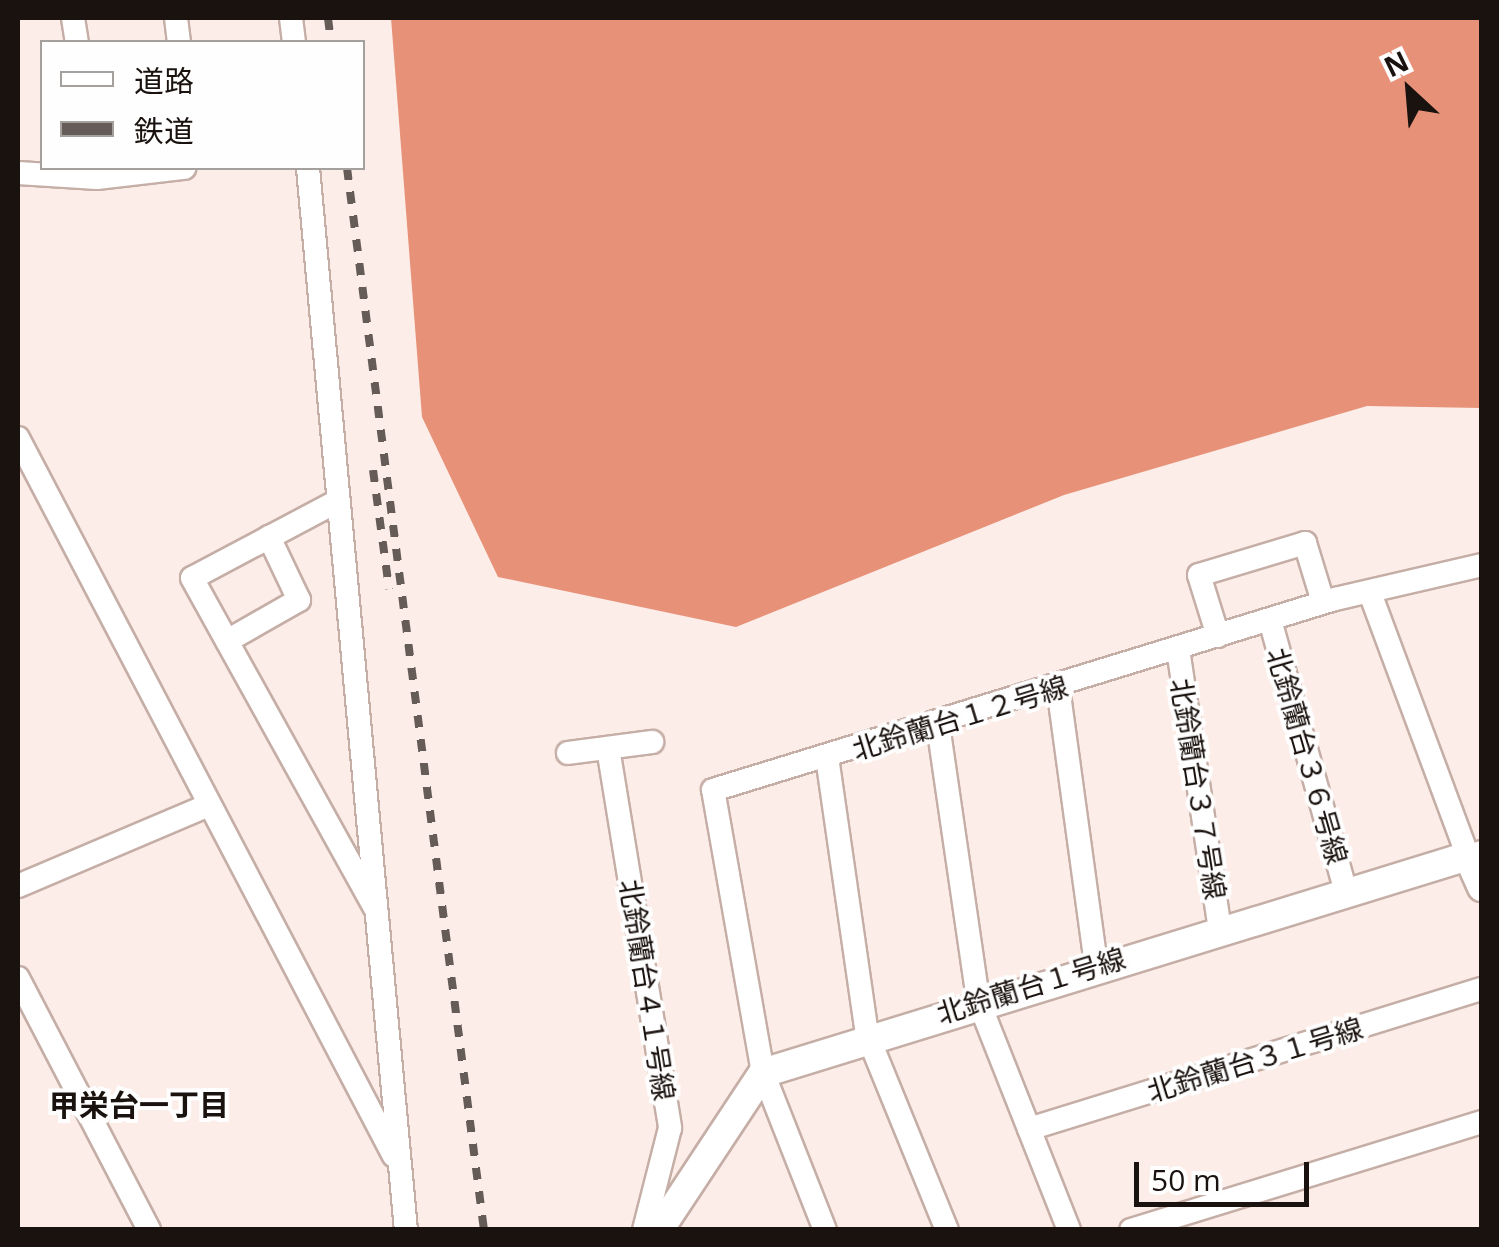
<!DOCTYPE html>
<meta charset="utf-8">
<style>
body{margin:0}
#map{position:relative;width:1499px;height:1247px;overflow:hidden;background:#fcede8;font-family:"Open Sans","Noto Sans JP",sans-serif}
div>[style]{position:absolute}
.forest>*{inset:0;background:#e79278}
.roads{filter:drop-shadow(2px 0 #c5aea6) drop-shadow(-2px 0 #c5aea6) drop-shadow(0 2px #c5aea6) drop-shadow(0 -2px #c5aea6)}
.minor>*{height:22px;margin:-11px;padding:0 11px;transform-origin:11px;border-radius:11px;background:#fff}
.tertiary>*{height:28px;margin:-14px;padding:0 14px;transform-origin:14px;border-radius:14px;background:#fff}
.rail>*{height:8px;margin-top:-4px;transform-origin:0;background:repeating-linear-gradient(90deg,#655b57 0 12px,transparent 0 24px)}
span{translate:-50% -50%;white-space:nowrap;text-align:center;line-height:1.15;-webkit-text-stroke:8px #fefefe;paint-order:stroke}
.street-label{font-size:28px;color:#1a120f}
.neighbourhood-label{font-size:30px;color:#1a120f;font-weight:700}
.frame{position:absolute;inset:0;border:20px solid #1a120f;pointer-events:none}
.legend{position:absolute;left:40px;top:40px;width:325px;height:130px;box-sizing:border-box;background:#fefefe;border:2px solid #a3a09e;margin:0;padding:12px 18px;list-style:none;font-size:30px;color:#1a120f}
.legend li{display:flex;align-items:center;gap:20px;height:50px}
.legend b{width:50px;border:2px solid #a3a09e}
.north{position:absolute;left:1359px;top:40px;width:100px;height:100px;-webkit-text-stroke:8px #fefefe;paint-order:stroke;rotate:334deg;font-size:28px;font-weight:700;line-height:40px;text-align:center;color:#1a120f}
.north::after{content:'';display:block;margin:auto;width:35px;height:45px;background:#1a120f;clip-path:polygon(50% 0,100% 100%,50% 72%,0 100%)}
.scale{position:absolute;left:1134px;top:1162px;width:175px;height:45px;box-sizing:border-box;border:5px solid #1a120f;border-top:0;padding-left:12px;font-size:30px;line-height:35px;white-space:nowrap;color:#1a120f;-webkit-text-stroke:8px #fefefe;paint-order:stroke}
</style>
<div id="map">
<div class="forest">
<div style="clip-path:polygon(391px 18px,1481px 18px,1481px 408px,1367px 406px,1064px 495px,736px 627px,498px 577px,422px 417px)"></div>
</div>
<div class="roads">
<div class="minor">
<div style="left:73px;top:18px;width:24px;rotate:81deg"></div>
<div style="left:176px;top:18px;width:24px;rotate:83deg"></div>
<div style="left:291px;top:18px;width:24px;rotate:83deg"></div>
<div style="left:308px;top:168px;width:1067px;rotate:84.73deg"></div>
<div style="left:18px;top:173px;width:79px;rotate:3.6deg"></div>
<div style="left:97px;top:178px;width:88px;rotate:-6.6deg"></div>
<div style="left:18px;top:438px;width:810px;rotate:62.36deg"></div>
<div style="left:332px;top:504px;width:158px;rotate:152.1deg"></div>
<div style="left:192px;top:578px;width:377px;rotate:61deg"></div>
<div style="left:1370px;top:593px;width:281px;rotate:69.6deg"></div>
<div style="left:1468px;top:856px;width:15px;rotate:-16deg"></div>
<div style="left:1270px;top:620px;width:282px;rotate:74.4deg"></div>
<div style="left:1218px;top:636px;width:64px;rotate:-107.3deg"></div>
<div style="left:1199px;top:575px;width:111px;rotate:-16.8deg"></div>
<div style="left:1305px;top:543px;width:62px;rotate:73deg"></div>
<div style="left:227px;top:641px;width:83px;rotate:-29.7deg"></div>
<div style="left:299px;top:600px;width:70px;rotate:-115.5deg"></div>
<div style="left:1178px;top:649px;width:283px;rotate:81.5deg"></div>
<div style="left:1058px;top:687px;width:281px;rotate:82.2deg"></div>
<div style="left:938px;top:725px;width:278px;rotate:81.7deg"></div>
<div style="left:978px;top:1000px;width:247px;rotate:68.4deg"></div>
<div style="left:608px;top:748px;width:385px;rotate:80.7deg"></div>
<div style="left:670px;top:1128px;width:105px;rotate:104.3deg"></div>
<div style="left:568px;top:753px;width:85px;rotate:-7.5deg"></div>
<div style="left:827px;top:757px;width:280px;rotate:81.8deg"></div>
<div style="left:867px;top:1034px;width:212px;rotate:67.8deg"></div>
<div style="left:18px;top:886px;width:207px;rotate:-23deg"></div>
<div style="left:18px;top:978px;width:284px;rotate:62.5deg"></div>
<div style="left:1029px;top:1129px;width:474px;rotate:-17.2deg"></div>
<div style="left:825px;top:1230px;width:169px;rotate:-111.5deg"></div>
<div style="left:763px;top:1073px;width:287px;rotate:-100deg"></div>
<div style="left:713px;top:790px;width:651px;rotate:-17.07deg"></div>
<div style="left:1335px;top:599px;width:151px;rotate:-13deg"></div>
<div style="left:1131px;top:1230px;width:367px;rotate:-17.1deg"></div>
</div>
<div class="tertiary">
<div style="left:659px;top:1230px;width:188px;rotate:-56.5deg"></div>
<div style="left:763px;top:1073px;width:738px;rotate:-17.11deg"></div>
<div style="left:1468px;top:856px;width:34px;rotate:66deg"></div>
</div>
</div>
<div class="rail">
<div style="left:328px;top:18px;width:24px;rotate:83deg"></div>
<div style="left:347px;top:168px;width:1071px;rotate:82.65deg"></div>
<div style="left:373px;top:470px;width:120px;rotate:82.3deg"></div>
</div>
<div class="street-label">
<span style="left:960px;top:717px;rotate:-17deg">北鈴蘭台１２号線</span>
<span style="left:1308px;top:756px;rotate:74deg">北鈴蘭台３６号線</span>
<span style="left:1199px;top:789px;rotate:81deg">北鈴蘭台３７号線</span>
<span style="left:1031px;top:985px;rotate:-17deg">北鈴蘭台１号線</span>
<span style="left:648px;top:990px;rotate:81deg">北鈴蘭台４１号線</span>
<span style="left:1255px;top:1059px;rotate:-17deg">北鈴蘭台３１号線</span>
</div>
<div class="neighbourhood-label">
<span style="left:139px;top:1105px">甲栄台一丁目</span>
</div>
<div class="frame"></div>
<ul class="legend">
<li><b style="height:12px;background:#fff"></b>道路</li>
<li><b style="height:12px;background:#655b57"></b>鉄道</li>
</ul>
<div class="north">N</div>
<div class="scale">50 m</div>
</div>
